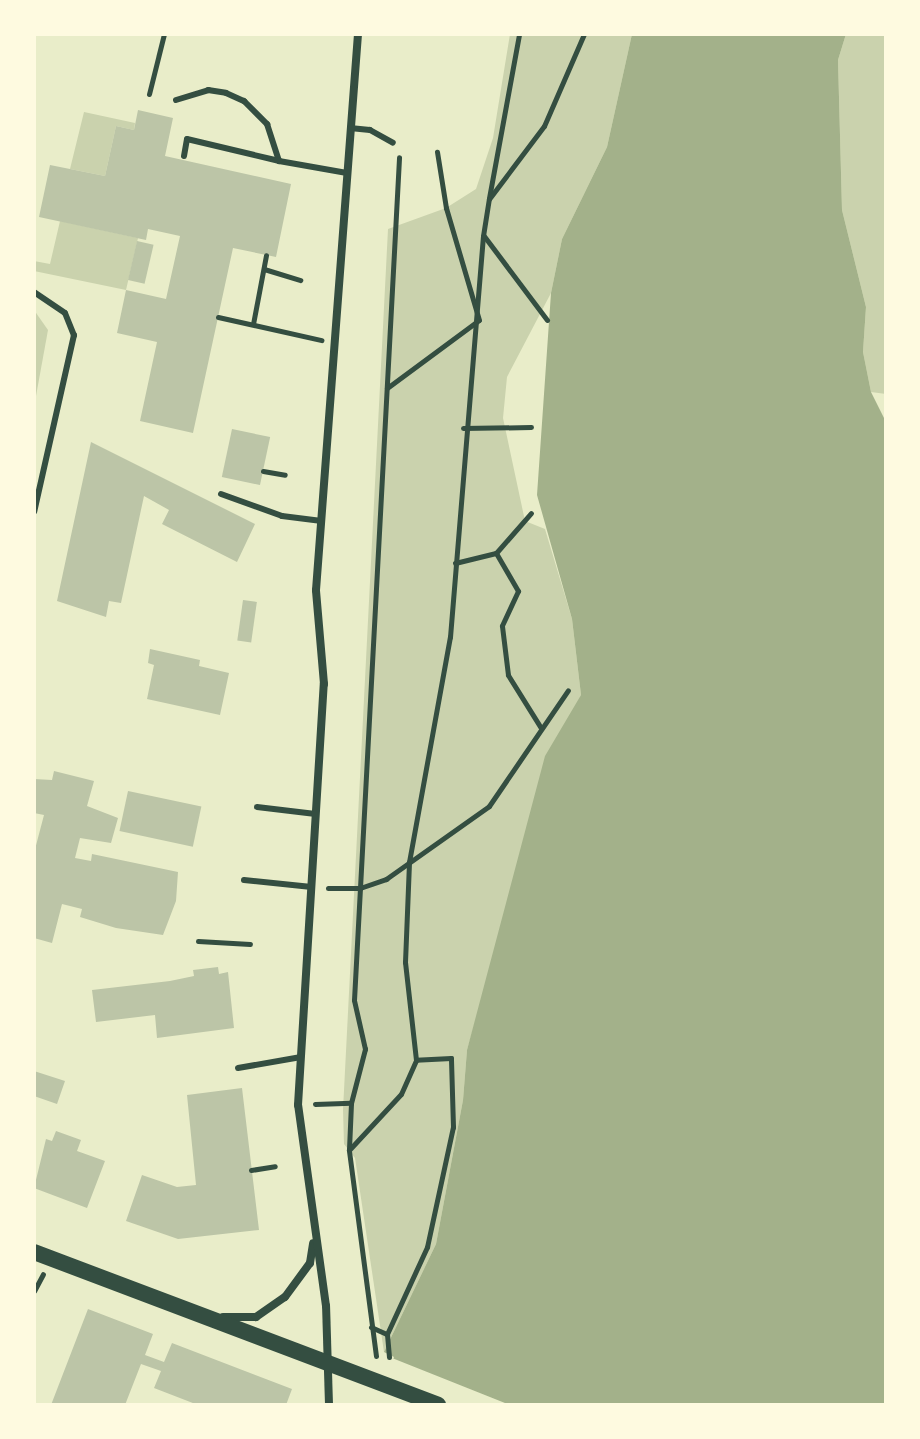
<!DOCTYPE html>
<style>
body{margin:0}
#map{position:relative;width:920px;height:1439px;overflow:hidden;background:#e9edc9;font-family:"Source Sans 3",sans-serif}
div>[style]{position:absolute}
.green>*{inset:0;background:#cad2ad}
.water>*{inset:0;background:#a3b18a}
.pier>*{inset:0;background:#e9edc9}
.building>*{inset:0;background:#bcc5a7;transform-origin:0 0}
.path>*{height:5px;margin:-2.5px;padding:0 2.5px;transform-origin:2.5px;border-radius:2.5px;background:#344e41}
.service>*{height:6px;margin:-3px;padding:0 3px;transform-origin:3px;border-radius:3px;background:#344e41}
.minor>*{height:8px;margin:-4px;padding:0 4px;transform-origin:4px;border-radius:4px;background:#344e41}
.secondary>*{height:16px;margin:-8px;padding:0 8px;transform-origin:8px;border-radius:8px;background:#344e41}
span{translate:-50% -50%;white-space:nowrap;text-align:center;line-height:1.15;-webkit-text-stroke:8px #fefae0;paint-order:stroke}
.frame{position:absolute;inset:0;border:36px solid #fefae0;pointer-events:none}
</style>
<div id="map">
<div class="green">
<div style="clip-path:polygon(510px 34px,632px 34px,607px 147px,562px 239px,551px 293px,507px 377px,503px 418px,525px 521px,545px 529px,572px 619px,581px 695px,501px 932px,467px 1050px,463px 1100px,436px 1244px,384px 1352px,355px 1158px,344px 1144px,343px 1110px,388px 229px,446px 208px,476px 189px,493px 138px)"></div>
<div style="clip-path:polygon(846px 34px,886px 34px,886px 394px,871px 392px,863px 352px,866px 307px,842px 210px,838px 60px)"></div>
<div style="clip-path:polygon(84px 112px,135px 123px,134px 130px,116px 126px,105px 176px,70px 169px)"></div>
<div style="clip-path:polygon(60px 221px,138px 238px,126px 290px,34px 271px,34px 261px,50px 264px)"></div>
<div style="clip-path:polygon(34px 310px,48px 330px,34px 407px)"></div>
</div>
<div class="water">
<div style="clip-path:polygon(632px 34px,846px 34px,838px 60px,842px 210px,866px 307px,863px 352px,871px 392px,886px 422px,886px 1405px,375px 1405px,394px 1357px,384px 1352px,436px 1244px,463px 1100px,467px 1050px,545px 756px,581px 695px,572px 619px,537px 495px,551px 293px,562px 239px,607px 147px)"></div>
</div>
<div class="pier">
<div style="clip-path:polygon(382px 1354px,510px 1405px,371px 1404px,389px 1359px)"></div>
</div>
<div class="building">
<div style="clip-path:polygon(138px 110px,173px 118px,165px 156px,291px 184px,276px 257px,233px 248px,193px 433px,140px 421px,157px 342px,117px 333px,126px 290px,166px 299px,180px 236px,148px 229px,146px 240px,39px 217px,50px 165px,105px 176px,116px 126px,134px 130px)"></div>
<div style="left:137px;top:241px;width:17px;height:40px;rotate:13deg"></div>
<div style="left:232px;top:429px;width:39px;height:49px;rotate:12deg"></div>
<div style="clip-path:polygon(91px 442px,255px 524px,237px 562px,162px 524px,169px 510px,144px 496px,121px 603px,109px 601px,106px 617px,57px 601px)"></div>
<div style="left:243px;top:600px;width:14px;height:41px;rotate:8deg"></div>
<div style="clip-path:polygon(150px 649px,200px 660px,199px 666px,229px 673px,220px 715px,147px 699px,154px 665px,148px 663px)"></div>
<div style="clip-path:polygon(54px 771px,94px 781px,87px 806px,118px 818px,111px 843px,80px 838px,75px 858px,91px 861px,92px 854px,178px 872px,176px 901px,163px 935px,116px 928px,80px 917px,82px 909px,62px 904px,52px 943px,34px 938px,34px 853px,44px 815px,34px 813px,34px 779px,52px 780px)"></div>
<div style="left:128px;top:791px;width:75px;height:41px;rotate:12deg"></div>
<div style="clip-path:polygon(218px 967px,219px 974px,228px 972px,234px 1028px,157px 1038px,155px 1015px,96px 1022px,92px 990px,170px 981px,194px 976px,193px 970px)"></div>
<div style="clip-path:polygon(34px 1071px,65px 1081px,57px 1104px,34px 1096px)"></div>
<div style="clip-path:polygon(242px 1088px,259px 1230px,178px 1239px,126px 1221px,142px 1175px,177px 1187px,196px 1185px,187px 1095px)"></div>
<div style="clip-path:polygon(56px 1131px,81px 1140px,77px 1151px,105px 1161px,87px 1208px,34px 1188px,46px 1139px,52px 1141px)"></div>
<div style="clip-path:polygon(88px 1309px,153px 1334px,145px 1355px,164px 1362px,172px 1343px,292px 1389px,286px 1405px,198px 1405px,154px 1388px,161px 1371px,141px 1364px,125px 1405px,51px 1405px)"></div>
</div>
<div class="path">
<div style="left:149px;top:94px;width:62px;rotate:-76deg"></div>
<div style="left:489px;top:198px;width:167px;rotate:-79.6deg"></div>
<div style="left:484px;top:236px;width:105px;rotate:53.1deg"></div>
<div style="left:264px;top:269px;width:38px;rotate:17deg"></div>
<div style="left:218px;top:317px;width:106px;rotate:12.6deg"></div>
<div style="left:253px;top:324px;width:70px;rotate:-79.3deg"></div>
<div style="left:387px;top:388px;width:114px;rotate:-36.5deg"></div>
<div style="left:479px;top:320px;width:117px;rotate:-106.4deg"></div>
<div style="left:446px;top:208px;width:57px;rotate:-99.1deg"></div>
<div style="left:463px;top:428px;width:68px;rotate:-0.8deg"></div>
<div style="left:263px;top:471px;width:22px;rotate:10deg"></div>
<div style="left:496px;top:553px;width:44px;rotate:59.9deg"></div>
<div style="left:518px;top:591px;width:38px;rotate:115deg"></div>
<div style="left:502px;top:626px;width:49px;rotate:83deg"></div>
<div style="left:508px;top:675px;width:62px;rotate:58.1deg"></div>
<div style="left:455px;top:563px;width:42px;rotate:-13.7deg"></div>
<div style="left:496px;top:553px;width:53px;rotate:-48.8deg"></div>
<div style="left:328px;top:888px;width:32px"></div>
<div style="left:360px;top:888px;width:28px;rotate:-19deg"></div>
<div style="left:386px;top:879px;width:126px;rotate:-35.3deg"></div>
<div style="left:489px;top:806px;width:140px;rotate:-55.7deg"></div>
<div style="left:198px;top:941px;width:52px;rotate:3.3deg"></div>
<div style="left:315px;top:1104px;width:36px;rotate:-2deg"></div>
<div style="left:351px;top:1103px;width:56px;rotate:-75.5deg"></div>
<div style="left:365px;top:1049px;width:50px;rotate:-102.7deg"></div>
<div style="left:354px;top:1000px;width:844px;rotate:-86.94deg"></div>
<div style="left:349px;top:1149px;width:46px;rotate:-87.5deg"></div>
<div style="left:251px;top:1170px;width:24px;rotate:-9deg"></div>
<div style="left:34px;top:1291px;width:19px;rotate:-62deg"></div>
<div style="left:371px;top:1327px;width:17px;rotate:24deg"></div>
<div style="left:376px;top:1356px;width:208px;rotate:-97.5deg"></div>
<div style="left:349px;top:1150px;width:76px;rotate:-47.1deg"></div>
<div style="left:401px;top:1094px;width:37px;rotate:-66deg"></div>
<div style="left:416px;top:1060px;width:99px;rotate:-96.4deg"></div>
<div style="left:405px;top:962px;width:100px;rotate:-87.7deg"></div>
<div style="left:409px;top:862px;width:229px;rotate:-79.7deg"></div>
<div style="left:450px;top:637px;width:402px;rotate:-85.3deg"></div>
<div style="left:483px;top:236px;width:37px;rotate:-81deg"></div>
<div style="left:489px;top:199px;width:91px;rotate:-53deg"></div>
<div style="left:544px;top:126px;width:100px;rotate:-66.5deg"></div>
<div style="left:389px;top:1357px;width:23px;rotate:-95deg"></div>
<div style="left:387px;top:1334px;width:96px;rotate:-65.3deg"></div>
<div style="left:427px;top:1247px;width:123px;rotate:-77.8deg"></div>
<div style="left:453px;top:1127px;width:69px;rotate:-91.7deg"></div>
<div style="left:451px;top:1058px;width:35px;rotate:177deg"></div>
</div>
<div class="service">
<div style="left:176px;top:100px;width:34px;rotate:-17deg"></div>
<div style="left:208px;top:90px;width:18px;rotate:9deg"></div>
<div style="left:226px;top:93px;width:20px;rotate:24deg"></div>
<div style="left:244px;top:101px;width:33px;rotate:45deg"></div>
<div style="left:267px;top:124px;width:39px;rotate:72deg"></div>
<div style="left:279px;top:161px;width:69px;rotate:10deg"></div>
<div style="left:350px;top:128px;width:20px;rotate:6deg"></div>
<div style="left:370px;top:130px;width:26px;rotate:29deg"></div>
<div style="left:184px;top:156px;width:17px;rotate:-80deg"></div>
<div style="left:187px;top:139px;width:95px;rotate:13.4deg"></div>
<div style="left:34px;top:292px;width:37px;rotate:34deg"></div>
<div style="left:65px;top:313px;width:24px;rotate:68deg"></div>
<div style="left:74px;top:335px;width:181px;rotate:102.7deg"></div>
<div style="left:221px;top:494px;width:65px;rotate:19.8deg"></div>
<div style="left:282px;top:516px;width:40px;rotate:7.1deg"></div>
<div style="left:257px;top:807px;width:59px;rotate:6.8deg"></div>
<div style="left:244px;top:880px;width:68px;rotate:5.9deg"></div>
<div style="left:238px;top:1068px;width:64px;rotate:-9.9deg"></div>
</div>
<div class="minor">
<div style="left:223px;top:1317px;width:33px"></div>
<div style="left:256px;top:1317px;width:35px;rotate:-35deg"></div>
<div style="left:285px;top:1297px;width:42px;rotate:-53.7deg"></div>
<div style="left:310px;top:1263px;width:20px;rotate:-81deg"></div>
<div style="left:329px;top:1405px;width:99px;rotate:-91.7deg"></div>
<div style="left:326px;top:1306px;width:203px;rotate:-97.9deg"></div>
<div style="left:298px;top:1105px;width:422px;rotate:-86.5deg"></div>
<div style="left:324px;top:684px;width:94px;rotate:-94.9deg"></div>
<div style="left:316px;top:590px;width:558px;rotate:-85.68deg"></div>
</div>
<div class="secondary">
<div style="left:34px;top:1252px;width:432px;rotate:20.7deg"></div>
</div>
<div class="frame"></div>
</div>
